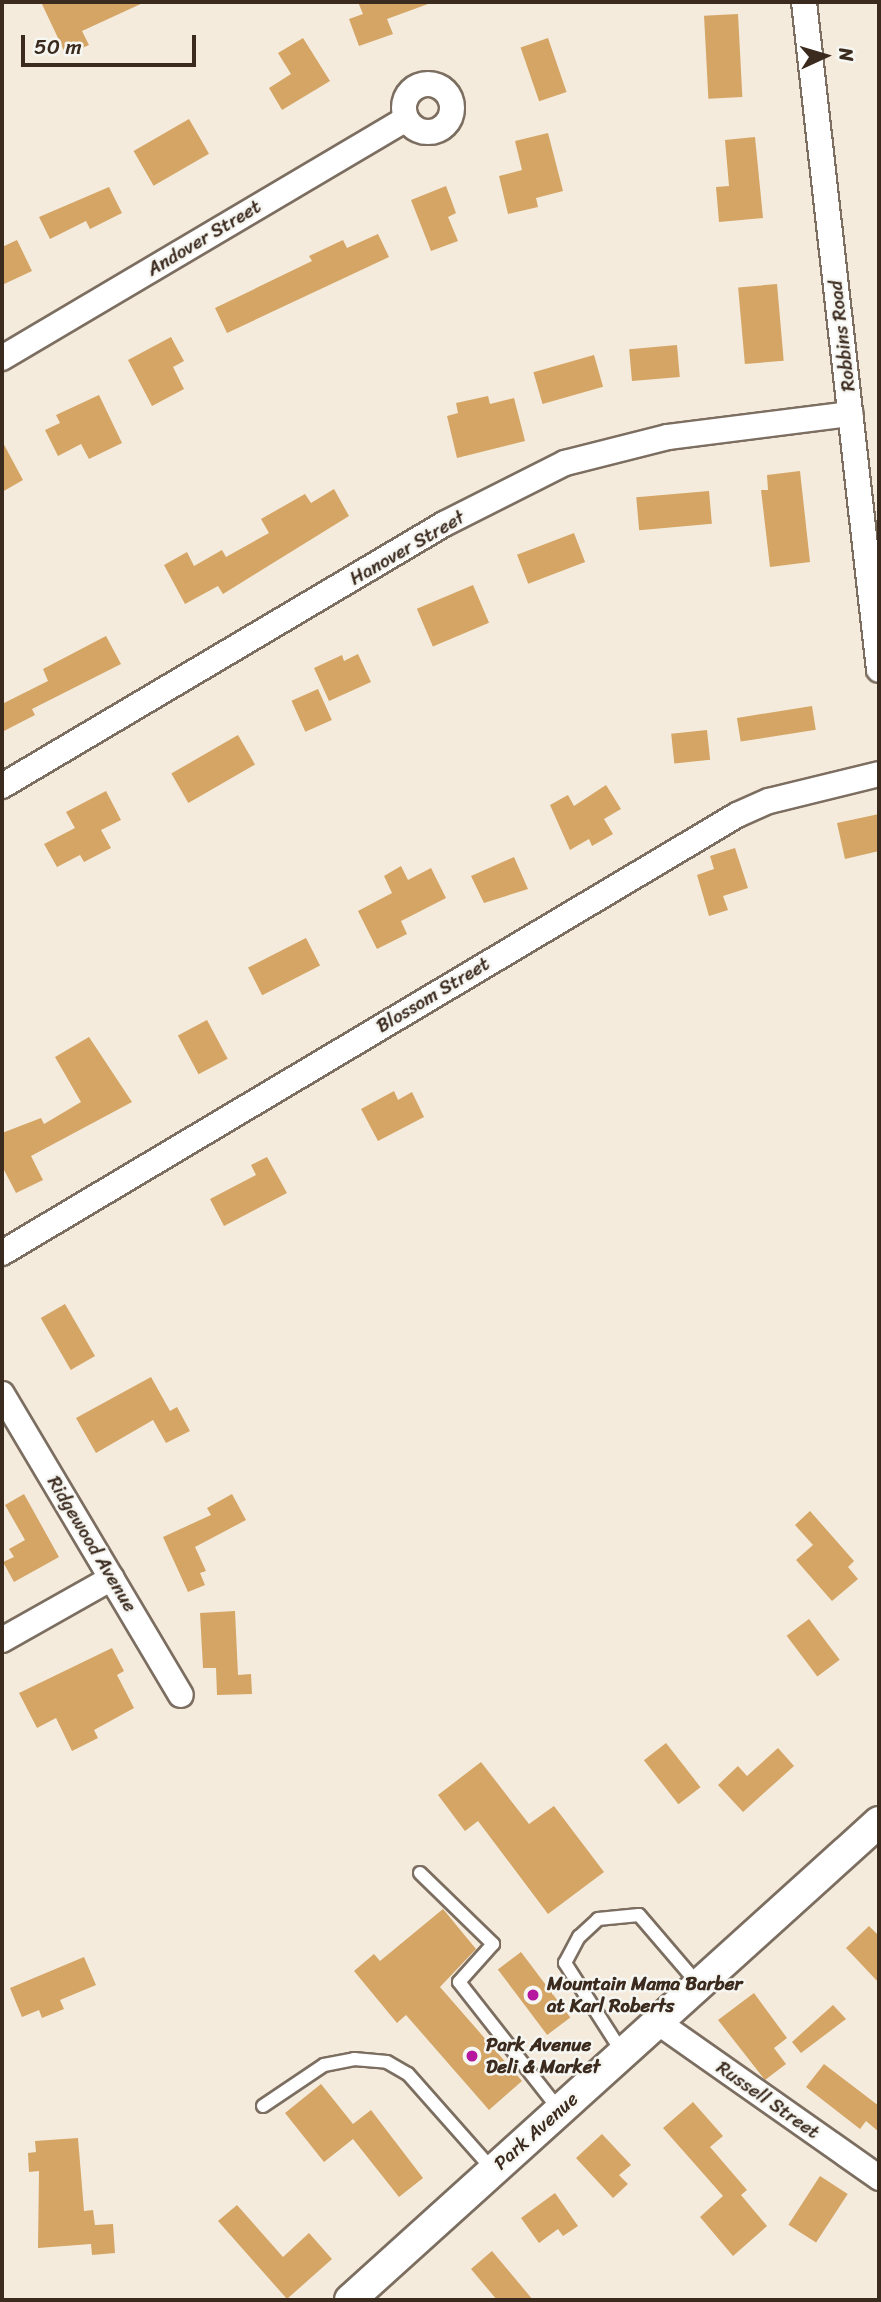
<!DOCTYPE html>
<style>
body{margin:0}
#map{position:relative;width:881px;height:2302px;overflow:hidden;background:#f4ebdc;font-family:Sriracha,sans-serif}
div>[style]{position:absolute}
.building>*{inset:0;background:#d4a565;transform-origin:0 0}
.roads{filter:drop-shadow(2px 0 #7c6e60) drop-shadow(-2px 0 #7c6e60) drop-shadow(0 2px #7c6e60) drop-shadow(0 -2px #7c6e60)}
.service>*{height:12px;margin:-6px;padding:0 6px;transform-origin:6px;border-radius:6px;background:#fff}
.minor>*{height:24px;margin:-12px;padding:0 12px;transform-origin:12px;border-radius:12px;background:#fff}
.minor>.ring{margin:-12px;padding:0;box-sizing:content-box;background:none;border:24px solid #fff;border-radius:50%}
.tertiary>*{height:30px;margin:-15px;padding:0 15px;transform-origin:15px;border-radius:15px;background:#fff}
.dots>*{width:19px;height:19px;translate:-50% -50%;box-sizing:border-box;border:4px solid #f6f6f2;border-radius:50%}
span{translate:-50% -50%;white-space:nowrap;text-align:center;line-height:1.15;-webkit-text-stroke:5px #f6f6f2;paint-order:stroke}
.street-label{font-size:19px;color:#3b2a1e}
.poi-label{font-size:19px;color:#3b2a1e;font-weight:700}
.left{translate:0 -50%;text-align:left}
.frame{position:absolute;inset:0;border:4px solid #3b2a1e;pointer-events:none}
.north{position:absolute;left:790px;top:21px;width:70px;height:70px;-webkit-text-stroke:5px #f6f6f2;paint-order:stroke;rotate:86deg;font-size:19px;font-weight:700;line-height:28px;text-align:center;color:#3b2a1e}
.north::after{content:'';display:block;margin:auto;width:24px;height:32px;background:#3b2a1e;clip-path:polygon(50% 0,100% 100%,50% 72%,0 100%)}
.scale{position:absolute;left:21px;top:35px;width:175px;height:32px;box-sizing:border-box;border:4px solid #3b2a1e;border-top:0;padding-left:9px;font-size:21px;line-height:24px;white-space:nowrap;color:#3b2a1e;-webkit-text-stroke:5px #f6f6f2;paint-order:stroke}
</style>
<div id="map">
<div class="building">
<div style="clip-path:polygon(41px 2px,145px 2px,82px 31px,89px 45px,66px 55px)"></div>
<div style="clip-path:polygon(358px 2px,428px 2px,428px 4px,387px 19px,393px 34px,359px 46px,349px 19px,363px 14px)"></div>
<div style="left:738px;top:14px;width:83px;height:34px;rotate:87deg"></div>
<div style="clip-path:polygon(303px 38px,330px 81px,282px 110px,269px 88px,291px 74px,278px 53px)"></div>
<div style="left:548px;top:38px;width:57px;height:29px;rotate:71deg"></div>
<div style="left:189px;top:119px;width:40px;height:64px;rotate:60deg"></div>
<div style="clip-path:polygon(548px 133px,563px 191px,536px 198px,538px 207px,508px 214px,499px 176px,522px 170px,515px 141px)"></div>
<div style="clip-path:polygon(755px 137px,763px 218px,719px 222px,716px 187px,729px 186px,725px 140px)"></div>
<div style="clip-path:polygon(446px 186px,456px 213px,448px 217px,458px 241px,431px 251px,411px 200px)"></div>
<div style="clip-path:polygon(109px 187px,122px 213px,90px 229px,86px 221px,50px 239px,39px 217px)"></div>
<div style="clip-path:polygon(378px 234px,389px 257px,227px 333px,215px 308px,312px 261px,309px 256px,343px 240px,347px 248px)"></div>
<div style="clip-path:polygon(17px 240px,32px 271px,2px 285px,2px 247px)"></div>
<div style="left:777px;top:284px;width:77px;height:39px;rotate:85deg"></div>
<div style="clip-path:polygon(171px 337px,184px 361px,173px 367px,184px 389px,152px 406px,128px 360px)"></div>
<div style="left:677px;top:345px;width:32px;height:48px;rotate:85deg"></div>
<div style="left:594px;top:355px;width:33px;height:63px;rotate:74deg"></div>
<div style="clip-path:polygon(99px 395px,122px 443px,89px 459px,81px 444px,58px 456px,45px 430px,60px 423px,56px 415px)"></div>
<div style="clip-path:polygon(488px 396px,490px 404px,514px 398px,525px 441px,457px 458px,447px 416px,458px 413px,456px 403px)"></div>
<div style="clip-path:polygon(2px 441px,23px 480px,2px 492px)"></div>
<div style="clip-path:polygon(800px 471px,810px 562px,770px 567px,761px 490px,768px 490px,767px 475px)"></div>
<div style="clip-path:polygon(334px 489px,349px 516px,223px 594px,218px 586px,185px 604px,164px 565px,187px 552px,194px 566px,222px 550px,226px 557px,269px 533px,261px 519px,305px 494px,311px 503px)"></div>
<div style="left:709px;top:491px;width:33px;height:73px;rotate:85deg"></div>
<div style="left:574px;top:533px;width:31px;height:61px;rotate:69deg"></div>
<div style="left:473px;top:585px;width:41px;height:61px;rotate:67deg"></div>
<div style="clip-path:polygon(106px 636px,121px 664px,32px 709px,35px 715px,2px 732px,2px 704px,48px 681px,43px 669px)"></div>
<div style="clip-path:polygon(358px 654px,371px 682px,329px 701px,314px 668px,342px 655px,344px 661px)"></div>
<div style="left:318px;top:689px;width:34px;height:29px;rotate:66deg"></div>
<div style="left:812px;top:706px;width:24px;height:76px;rotate:81deg"></div>
<div style="left:707px;top:730px;width:30px;height:36px;rotate:84deg"></div>
<div style="left:238px;top:735px;width:34px;height:77px;rotate:60deg"></div>
<div style="clip-path:polygon(606px 785px,621px 809px,604px 819px,613px 834px,592px 846px,589px 839px,570px 850px,550px 805px,568px 795px,574px 806px)"></div>
<div style="clip-path:polygon(106px 791px,121px 820px,101px 830px,111px 848px,84px 862px,80px 855px,57px 867px,44px 844px,75px 828px,66px 812px)"></div>
<div style="clip-path:polygon(879px 814px,879px 851px,845px 859px,837px 823px)"></div>
<div style="clip-path:polygon(735px 848px,748px 888px,723px 896px,728px 910px,709px 916px,697px 875px,714px 869px,710px 856px)"></div>
<div style="clip-path:polygon(514px 857px,528px 889px,484px 903px,471px 876px)"></div>
<div style="clip-path:polygon(401px 866px,408px 880px,431px 868px,446px 898px,401px 921px,407px 934px,377px 949px,358px 911px,392px 893px,384px 876px)"></div>
<div style="left:306px;top:938px;width:31px;height:65px;rotate:63deg"></div>
<div style="left:207px;top:1020px;width:44px;height:33px;rotate:62deg"></div>
<div style="clip-path:polygon(89px 1037px,132px 1102px,31px 1156px,43px 1180px,16px 1193px,2px 1166px,2px 1133px,41px 1118px,44px 1124px,81px 1102px,55px 1057px)"></div>
<div style="clip-path:polygon(394px 1091px,398px 1100px,412px 1092px,424px 1117px,378px 1141px,361px 1109px)"></div>
<div style="clip-path:polygon(267px 1157px,287px 1193px,224px 1226px,210px 1199px,256px 1175px,251px 1165px)"></div>
<div style="left:65px;top:1304px;width:60px;height:28px;rotate:60deg"></div>
<div style="clip-path:polygon(151px 1377px,170px 1411px,177px 1407px,190px 1431px,166px 1443px,153px 1420px,96px 1453px,76px 1418px)"></div>
<div style="clip-path:polygon(24px 1494px,59px 1557px,14px 1582px,3px 1562px,14px 1557px,9px 1549px,25px 1540px,5px 1505px)"></div>
<div style="clip-path:polygon(232px 1494px,246px 1520px,195px 1547px,206px 1571px,200px 1573px,205px 1585px,188px 1592px,163px 1537px,211px 1515px,207px 1508px)"></div>
<div style="clip-path:polygon(810px 1511px,854px 1561px,848px 1567px,858px 1579px,832px 1601px,796px 1560px,813px 1545px,795px 1525px)"></div>
<div style="clip-path:polygon(235px 1611px,238px 1675px,251px 1674px,252px 1694px,217px 1695px,216px 1668px,203px 1668px,200px 1613px)"></div>
<div style="left:809px;top:1619px;width:51px;height:28px;rotate:53deg"></div>
<div style="clip-path:polygon(112px 1648px,124px 1671px,117px 1675px,134px 1708px,94px 1730px,98px 1738px,72px 1751px,56px 1718px,37px 1728px,19px 1693px)"></div>
<div style="left:666px;top:1743px;width:56px;height:28px;rotate:52deg"></div>
<div style="clip-path:polygon(778px 1748px,794px 1766px,743px 1812px,718px 1785px,738px 1766px,747px 1776px)"></div>
<div style="clip-path:polygon(481px 1762px,529px 1824px,554px 1806px,604px 1872px,548px 1914px,478px 1821px,465px 1831px,438px 1795px)"></div>
<div style="clip-path:polygon(443px 1909px,476px 1949px,440px 1987px,522px 2081px,489px 2110px,406px 2015px,397px 2023px,354px 1971px,374px 1954px,380px 1961px)"></div>
<div style="clip-path:polygon(869px 1926px,879px 1936px,879px 1983px,846px 1948px)"></div>
<div style="left:521px;top:1952px;width:82px;height:29px;rotate:53deg"></div>
<div style="clip-path:polygon(84px 1957px,96px 1985px,60px 2000px,64px 2009px,42px 2018px,39px 2010px,22px 2017px,10px 1988px)"></div>
<div style="clip-path:polygon(754px 1993px,787px 2038px,774px 2048px,786px 2064px,765px 2080px,718px 2020px)"></div>
<div style="clip-path:polygon(833px 2005px,846px 2019px,801px 2053px,792px 2042px)"></div>
<div style="clip-path:polygon(824px 2064px,879px 2106px,879px 2132px,866px 2121px,860px 2129px,806px 2087px)"></div>
<div style="clip-path:polygon(321px 2084px,353px 2124px,371px 2110px,423px 2178px,399px 2197px,353px 2139px,324px 2162px,285px 2113px)"></div>
<div style="clip-path:polygon(693px 2102px,723px 2136px,710px 2147px,747px 2190px,741px 2195px,767px 2226px,733px 2256px,700px 2217px,723px 2196px,663px 2128px)"></div>
<div style="clip-path:polygon(602px 2134px,631px 2165px,619px 2175px,628px 2184px,613px 2198px,576px 2158px)"></div>
<div style="clip-path:polygon(78px 2138px,84px 2211px,93px 2210px,95px 2225px,113px 2224px,115px 2253px,92px 2255px,91px 2244px,38px 2248px,39px 2171px,29px 2172px,28px 2153px,36px 2152px,35px 2141px)"></div>
<div style="left:820px;top:2176px;width:33px;height:58px;rotate:33deg"></div>
<div style="clip-path:polygon(555px 2193px,578px 2226px,563px 2236px,558px 2229px,539px 2243px,521px 2218px)"></div>
<div style="clip-path:polygon(237px 2205px,283px 2257px,309px 2233px,332px 2259px,287px 2299px,218px 2221px)"></div>
<div style="clip-path:polygon(492px 2251px,533px 2300px,497px 2300px,471px 2269px)"></div>
</div>
<div class="roads">
<div class="service">
<div style="left:420px;top:1873px;width:102px;rotate:44.2deg"></div>
<div style="left:493px;top:1944px;width:51px;rotate:131.8deg"></div>
<div style="left:459px;top:1982px;width:164px;rotate:51.9deg"></div>
<div style="left:622px;top:2052px;width:106px;rotate:-122.6deg"></div>
<div style="left:565px;top:1963px;width:30px;rotate:-62deg"></div>
<div style="left:579px;top:1937px;width:26px;rotate:-43deg"></div>
<div style="left:598px;top:1919px;width:41px;rotate:-5.6deg"></div>
<div style="left:639px;top:1915px;width:92px;rotate:49.4deg"></div>
<div style="left:263px;top:2106px;width:73px;rotate:-33.9deg"></div>
<div style="left:324px;top:2065px;width:31px;rotate:-11deg"></div>
<div style="left:354px;top:2059px;width:33px;rotate:5deg"></div>
<div style="left:387px;top:2062px;width:24px;rotate:30deg"></div>
<div style="left:408px;top:2074px;width:128px;rotate:48.5deg"></div>
</div>
<div class="minor">
<div style="left:804px;top:2px;width:672px;rotate:83.59deg"></div>
<div class="ring" style="left:404px;top:84px;width:24px;height:24px"></div>
<div style="left:2px;top:358px;width:469px;rotate:-30.6deg"></div>
<div style="left:2px;top:786px;width:514px;rotate:-30.66deg"></div>
<div style="left:444px;top:524px;width:136px;rotate:-26.8deg"></div>
<div style="left:565px;top:463px;width:106px;rotate:-14.2deg"></div>
<div style="left:668px;top:437px;width:184px;rotate:-7.2deg"></div>
<div style="left:2px;top:1253px;width:856px;rotate:-30.79deg"></div>
<div style="left:737px;top:815px;width:35px;rotate:-24deg"></div>
<div style="left:769px;top:801px;width:113px;rotate:-13.8deg"></div>
<div style="left:2px;top:1394px;width:350px;rotate:59.3deg"></div>
<div style="left:2px;top:1640px;width:126px;rotate:-29.4deg"></div>
<div style="left:656px;top:2021px;width:273px;rotate:35.1deg"></div>
</div>
<div class="tertiary">
<div style="left:350px;top:2300px;width:713px;rotate:-42.1deg"></div>
</div>
</div>
<div class="dots">
<div style="left:533px;top:1995px;background:#b5179e"></div>
<div style="left:472px;top:2056px;background:#b5179e"></div>
</div>
<div class="street-label">
<span style="left:204px;top:238px;rotate:-31deg">Andover Street</span>
<span style="left:842px;top:336px;rotate:-97deg">Robbins Road</span>
<span style="left:407px;top:548px;rotate:-30deg">Hanover Street</span>
<span style="left:433px;top:995px;rotate:-31deg">Blossom Street</span>
<span style="left:92px;top:1544px;rotate:59deg">Ridgewood Avenue</span>
<span style="left:768px;top:2100px;rotate:35deg">Russell Street</span>
<span style="left:536px;top:2131px;rotate:-42deg">Park Avenue</span>
</div>
<div class="poi-label">
<span class="left" style="left:547px;top:1995px">Mountain Mama Barber<br>at Karl Roberts</span>
<span class="left" style="left:486px;top:2056px">Park Avenue<br>Deli &amp; Market</span>
</div>
<div class="frame"></div>
<div class="north">N</div>
<div class="scale">50 m</div>
</div>
